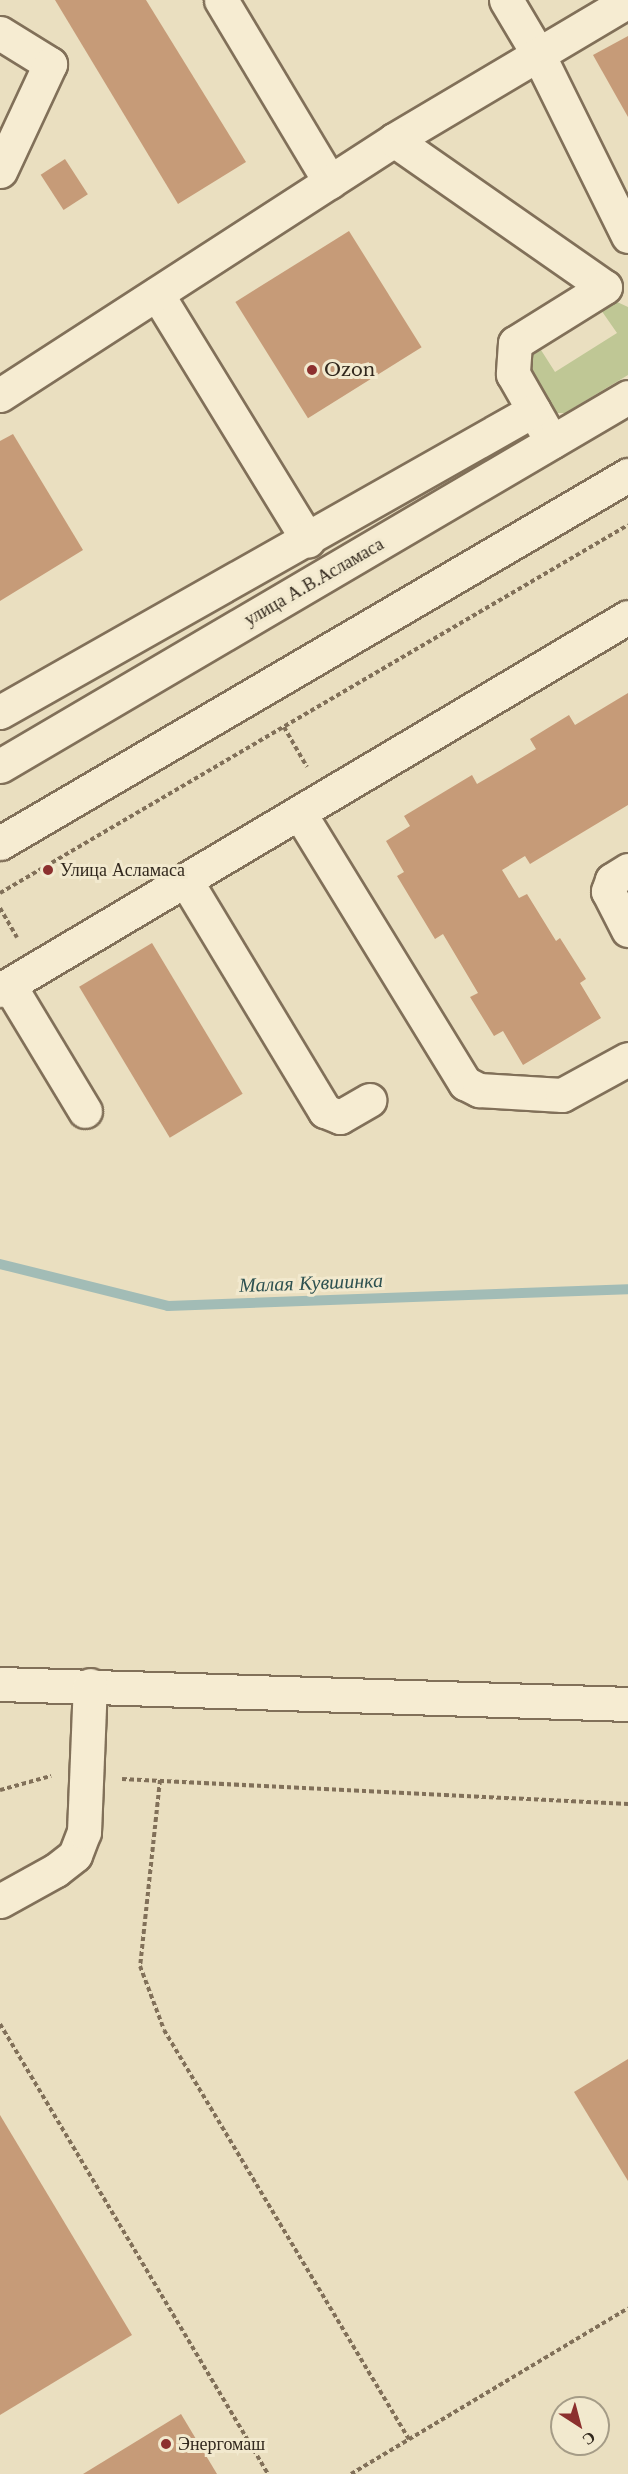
<!DOCTYPE html>
<meta charset="utf-8">
<style>
body{margin:0}
#map{position:relative;width:628px;height:2474px;overflow:hidden;background:#eadfc0;font-family:"Libre Baskerville",serif}
div>[style]{position:absolute}
.green>*{inset:0;background:#bfc795}
.stream>*{height:10px;margin:-5px;padding:0 5px;transform-origin:5px;border-radius:5px;background:#a2bcb6}
.building>*{inset:0;background:#c69b78;transform-origin:0 0}
.path>*{height:4px;margin-top:-2px;transform-origin:0;background:repeating-linear-gradient(90deg,#817059 0 4.5px,transparent 0 7.5px)}
.roads{filter:drop-shadow(2px 0 #817059) drop-shadow(-2px 0 #817059) drop-shadow(0 2px #817059) drop-shadow(0 -2px #817059)}
.minor>*{height:33px;margin:-16.5px;padding:0 16.5px;transform-origin:16.5px;border-radius:16.5px;background:#f6ecd2}
.dots>*{width:16px;height:16px;translate:-50% -50%;box-sizing:border-box;border:3px solid #f2e9ce;border-radius:50%}
span{translate:-50% -50%;white-space:nowrap;text-align:center;line-height:1.15;-webkit-text-stroke:6px #f2e9ce;paint-order:stroke}
.poi-label{font-size:18px;color:#32281d}
.left{translate:0 -50%;text-align:left}
.street-label{font-size:18px;color:#32281d}
.water-label{font-size:20px;color:#2d5150;font-style:italic}
.north{position:absolute;left:550px;top:2396px;width:60px;height:60px;box-sizing:border-box;background:#f2e9ce;border:2px solid #a59c87;border-radius:50%;rotate:144deg;font-size:16px;font-weight:700;line-height:24px;text-align:center;color:#32281d}
.north::after{content:'';display:block;margin:auto;width:21px;height:27px;background:#8c302e;clip-path:polygon(50% 0,100% 100%,50% 72%,0 100%)}
</style>
<div id="map">
<div class="green">
<div style="clip-path:polygon(615px 301px,628px 307px,628px 375px,565px 413px,555px 413px,532px 377px,530px 357px,541px 350px,555px 372px,617px 333px,601px 310px)"></div>
</div>
<div class="stream">
<div style="left:0;top:1264px;width:173px;rotate:14deg"></div>
<div style="left:168px;top:1306px;width:460px;rotate:-2.1deg"></div>
</div>
<div class="building">
<div style="clip-path:polygon(55px 0,146px 0,246px 162px,178px 204px)"></div>
<div style="clip-path:polygon(628px 36px,628px 117px,593px 55px)"></div>
<div style="left:65px;top:159px;width:42px;height:29px;rotate:57deg"></div>
<div style="left:349px;top:231px;width:137px;height:134px;rotate:58deg"></div>
<div style="clip-path:polygon(13px 434px,83px 550px,0 601px,0 441px)"></div>
<div style="clip-path:polygon(628px 693px,628px 805px,530px 864px,525px 856px,502px 870px,519px 898px,527px 894px,556px 941px,560px 938px,586px 979px,580px 983px,601px 1018px,523px 1065px,503px 1031px,494px 1036px,470px 997px,478px 993px,443px 934px,435px 939px,397px 876px,404px 872px,386px 841px,410px 826px,404px 816px,472px 775px,477px 784px,501px 770px,536px 749px,530px 739px,569px 715px,575px 725px)"></div>
<div style="left:152px;top:943px;width:176px;height:85px;rotate:59deg"></div>
<div style="clip-path:polygon(628px 2059px,628px 2181px,574px 2092px)"></div>
<div style="clip-path:polygon(0 2115px,132px 2335px,0 2415px)"></div>
<div style="clip-path:polygon(181px 2414px,217px 2474px,83px 2474px)"></div>
</div>
<div class="path">
<div style="left:284px;top:727px;width:46px;rotate:60.1deg"></div>
<div style="left:0;top:893px;width:728px;rotate:-30.37deg"></div>
<div style="left:0;top:908px;width:34px;rotate:60deg"></div>
<div style="left:122px;top:1779px;width:507px;rotate:2.83deg"></div>
<div style="left:160px;top:1780px;width:187px;rotate:96.1deg"></div>
<div style="left:140px;top:1966px;width:68px;rotate:69.4deg"></div>
<div style="left:164px;top:2030px;width:477px;rotate:59.1deg"></div>
<div style="left:0;top:1790px;width:53px;rotate:-15.4deg"></div>
<div style="left:0;top:2024px;width:524px;rotate:59.22deg"></div>
<div style="left:351px;top:2474px;width:323px;rotate:-30.9deg"></div>
</div>
<div class="roads">
<div class="minor">
<div style="left:221px;top:0;width:212px;rotate:59.1deg"></div>
<div style="left:506px;top:0;width:63px;rotate:59.3deg"></div>
<div style="left:538px;top:54px;width:203px;rotate:63.7deg"></div>
<div style="left:0;top:33px;width:59px;rotate:31.8deg"></div>
<div style="left:50px;top:64px;width:118px;rotate:115deg"></div>
<div style="left:394px;top:140px;width:272px;rotate:-30.7deg"></div>
<div style="left:157px;top:294px;width:289px;rotate:58.5deg"></div>
<div style="left:0;top:395px;width:469px;rotate:-32.9deg"></div>
<div style="left:394px;top:140px;width:257px;rotate:34.9deg"></div>
<div style="left:605px;top:287px;width:106px;rotate:148.1deg"></div>
<div style="left:515px;top:343px;width:31px;rotate:94deg"></div>
<div style="left:513px;top:374px;width:78px;rotate:60.2deg"></div>
<div style="left:0;top:712px;width:613px;rotate:-29.49deg"></div>
<div style="left:0;top:766px;width:728px;rotate:-30.44deg"></div>
<div style="left:300px;top:814px;width:316px;rotate:58.5deg"></div>
<div style="left:465px;top:1083px;width:16px;rotate:27deg"></div>
<div style="left:479px;top:1090px;width:83px;rotate:3.4deg"></div>
<div style="left:562px;top:1095px;width:75px;rotate:-28.6deg"></div>
<div style="left:0;top:843px;width:728px;rotate:-30.37deg"></div>
<div style="left:628px;top:870px;width:19px;rotate:148deg"></div>
<div style="left:612px;top:880px;width:12px;rotate:110deg"></div>
<div style="left:608px;top:891px;width:44px;rotate:62.9deg"></div>
<div style="left:186px;top:881px;width:269px;rotate:58.9deg"></div>
<div style="left:325px;top:1111px;width:16px;rotate:22deg"></div>
<div style="left:340px;top:1117px;width:34px;rotate:-30deg"></div>
<div style="left:9px;top:985px;width:147px;rotate:58.9deg"></div>
<div style="left:0;top:990px;width:730px;rotate:-30.71deg"></div>
<div style="left:0;top:1684px;width:628px;rotate:1.82deg"></div>
<div style="left:0;top:1901px;width:64px;rotate:-29deg"></div>
<div style="left:56px;top:1870px;width:24px;rotate:-38deg"></div>
<div style="left:75px;top:1855px;width:25px;rotate:-69deg"></div>
<div style="left:84px;top:1832px;width:147px;rotate:-87.7deg"></div>
</div>
</div>
<div class="dots">
<div style="left:312px;top:370px;background:#8c302e"></div>
<div style="left:48px;top:870px;background:#8c302e"></div>
<div style="left:166px;top:2444px;background:#8c302e"></div>
</div>
<div class="poi-label">
<span class="left" style="left:324px;top:370px">Ozon</span>
<span class="left" style="left:60px;top:870px">Улица Асламаса</span>
<span class="left" style="left:178px;top:2444px">Энергомаш</span>
</div>
<div class="street-label">
<span style="left:314px;top:582px;rotate:-30deg">улица А.В.Асламаса</span>
</div>
<div class="water-label">
<span style="left:311px;top:1283px;rotate:-2deg">Малая Кувшинка</span>
</div>
<div class="north">С</div>
</div>
